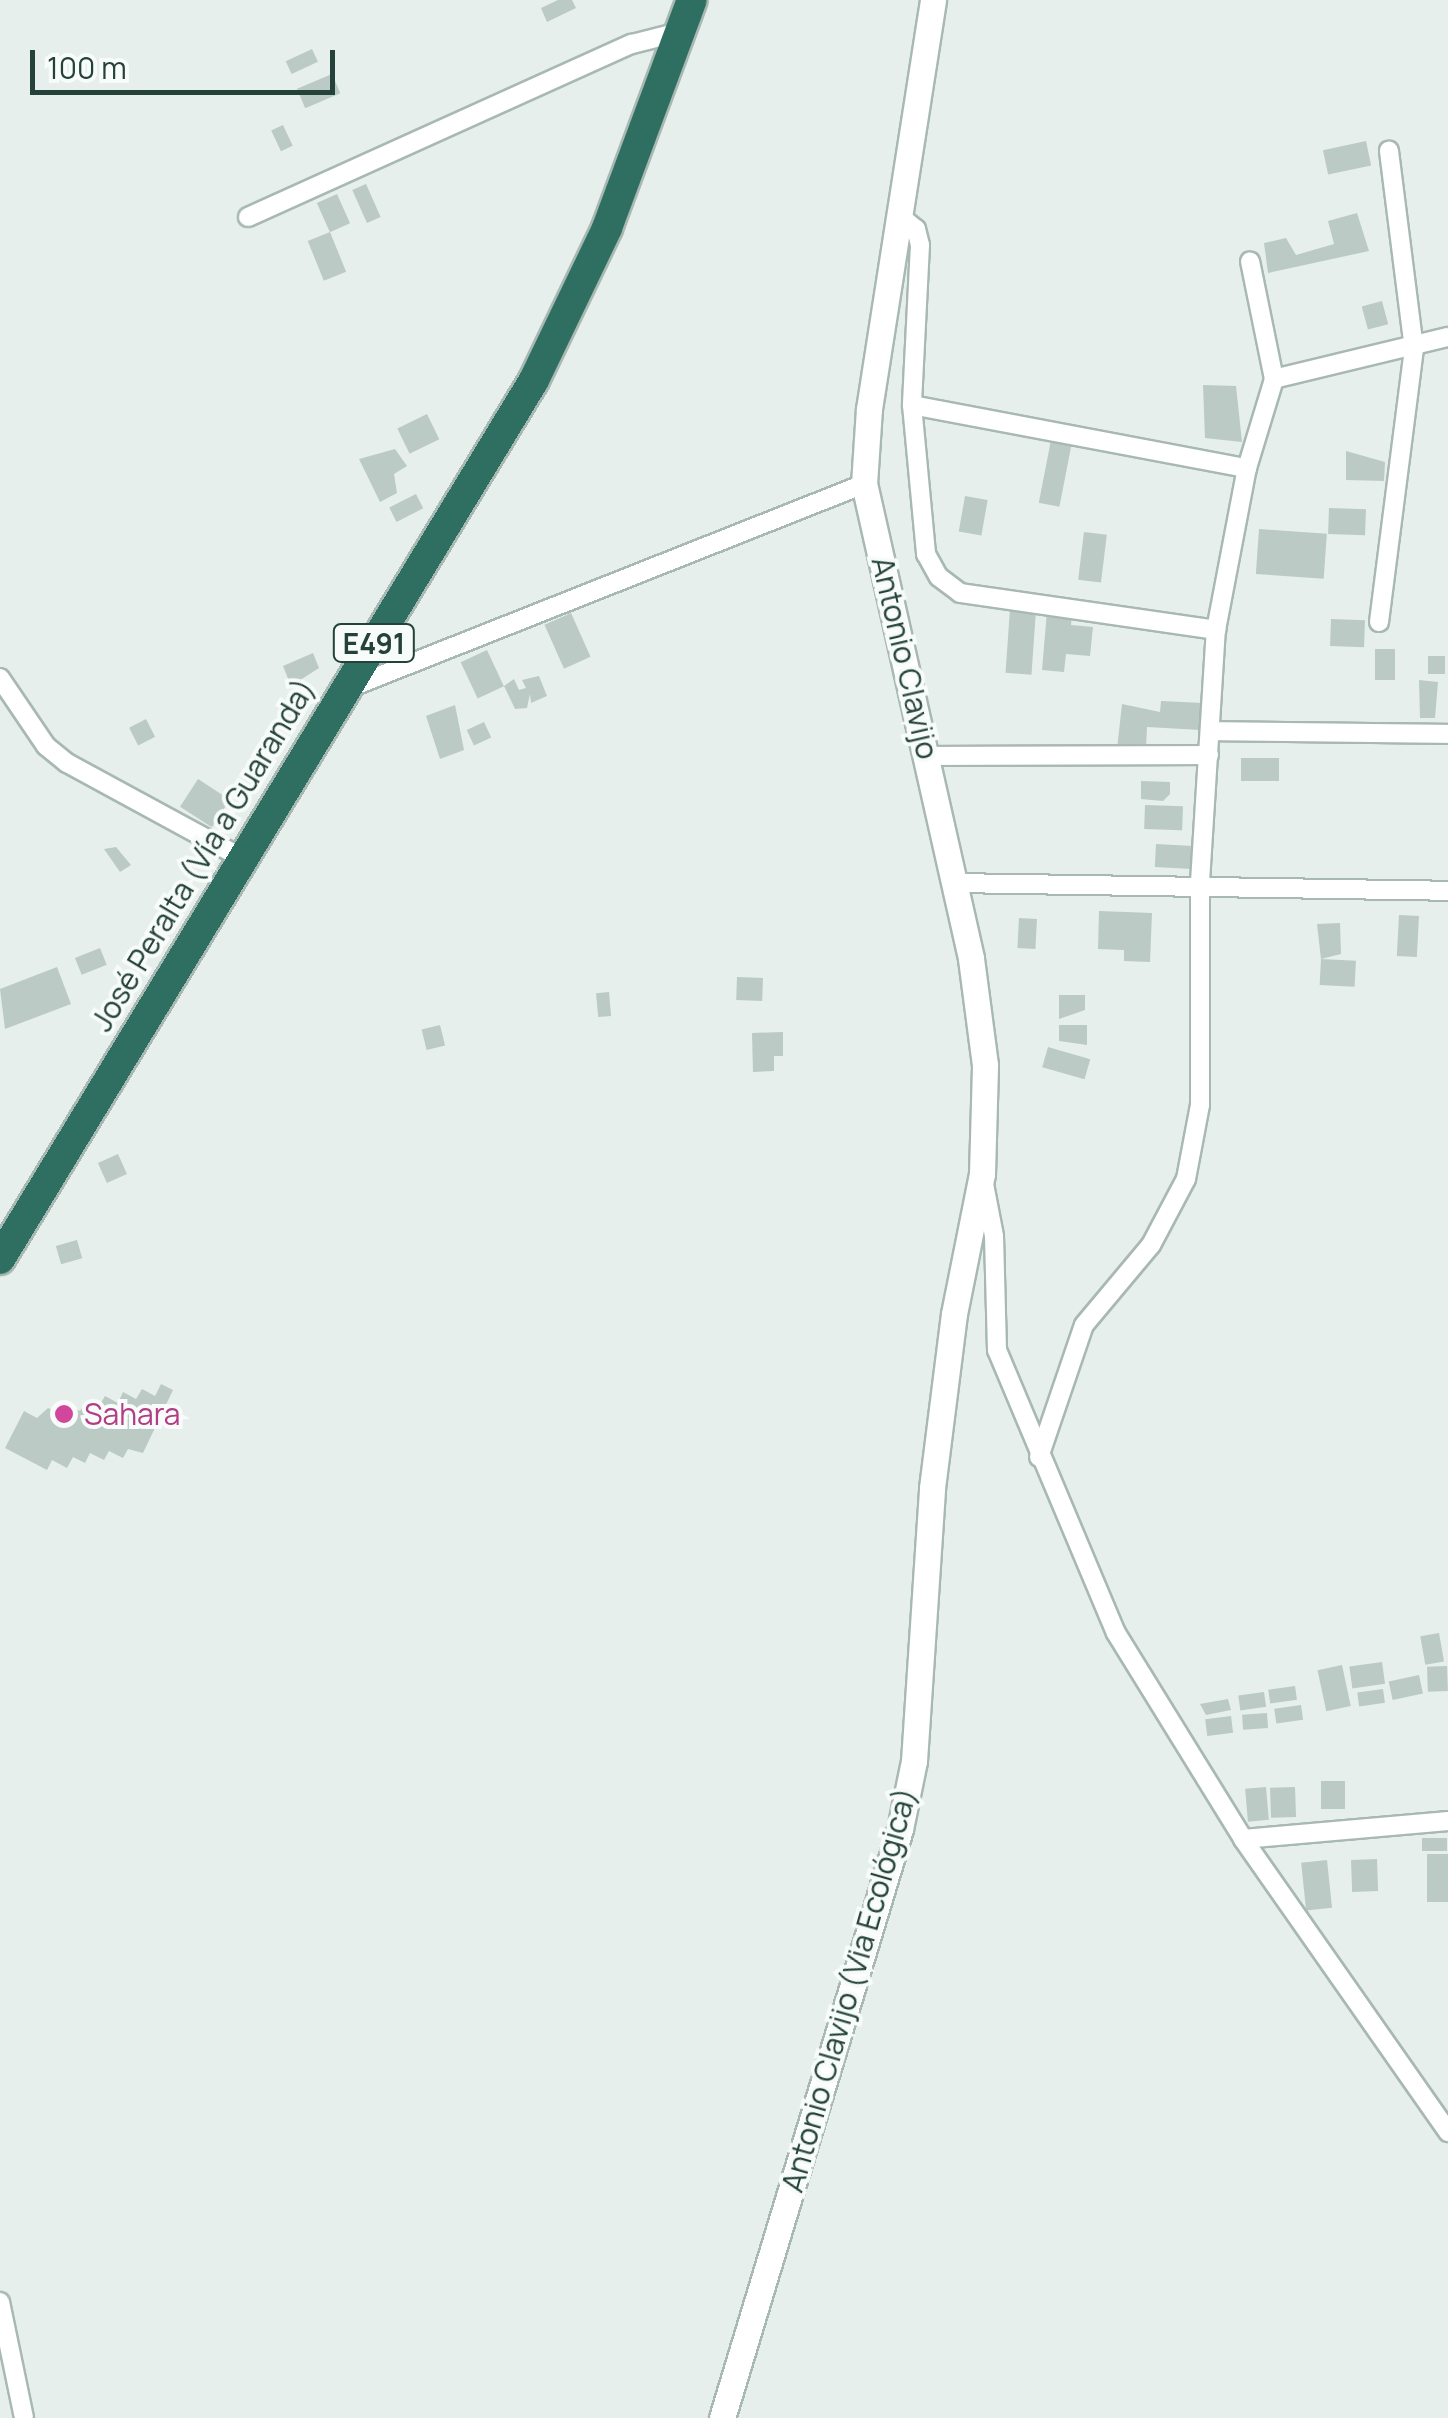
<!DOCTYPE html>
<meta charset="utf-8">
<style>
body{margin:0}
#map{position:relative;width:1448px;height:2418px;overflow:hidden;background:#e6efeb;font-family:Manrope,sans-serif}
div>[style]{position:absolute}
.building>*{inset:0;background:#bbcac4;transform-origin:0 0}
.roads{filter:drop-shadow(2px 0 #a8b8b2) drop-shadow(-2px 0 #a8b8b2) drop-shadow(0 2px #a8b8b2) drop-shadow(0 -2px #a8b8b2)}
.street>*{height:18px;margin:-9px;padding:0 9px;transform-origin:9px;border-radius:9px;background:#fff}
.secondary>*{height:25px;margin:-12.5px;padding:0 12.5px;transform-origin:12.5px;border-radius:12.5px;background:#fff}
.highway>*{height:30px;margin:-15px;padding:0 15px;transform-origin:15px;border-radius:15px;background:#2f6f62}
.dots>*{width:28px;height:28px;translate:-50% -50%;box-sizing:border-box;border:5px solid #f7fbf9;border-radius:50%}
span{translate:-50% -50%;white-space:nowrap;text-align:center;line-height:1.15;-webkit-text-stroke:8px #f7fbf9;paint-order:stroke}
.shield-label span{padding:2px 8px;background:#f7fbf9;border:2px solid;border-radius:8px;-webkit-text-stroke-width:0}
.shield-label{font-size:28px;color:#24423a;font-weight:700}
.street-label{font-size:30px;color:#24423a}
.hotel-label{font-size:30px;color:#b23c85}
.left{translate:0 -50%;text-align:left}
.scale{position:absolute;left:30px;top:50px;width:305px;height:45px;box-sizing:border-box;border:5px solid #24423a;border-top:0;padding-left:12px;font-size:30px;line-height:35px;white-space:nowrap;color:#24423a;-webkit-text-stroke:8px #f7fbf9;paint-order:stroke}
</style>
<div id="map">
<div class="building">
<div style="clip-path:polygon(558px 0,572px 0,576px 8px,547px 22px,541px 8px)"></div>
<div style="left:312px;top:49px;width:14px;height:29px;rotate:65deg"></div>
<div style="left:332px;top:74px;width:21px;height:38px;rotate:67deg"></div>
<div style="left:283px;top:125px;width:23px;height:13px;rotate:65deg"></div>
<div style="left:1366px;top:141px;width:25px;height:44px;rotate:78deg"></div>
<div style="left:366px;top:184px;width:36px;height:15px;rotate:66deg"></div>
<div style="left:337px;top:194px;width:32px;height:22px;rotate:66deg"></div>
<div style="clip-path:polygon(1357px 213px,1369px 251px,1268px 273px,1264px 243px,1286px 238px,1296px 255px,1334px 244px,1328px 221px)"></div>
<div style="left:330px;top:232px;width:43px;height:24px;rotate:68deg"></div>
<div style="left:1382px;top:301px;width:24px;height:21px;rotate:75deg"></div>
<div style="clip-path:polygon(1203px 385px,1236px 386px,1242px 442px,1205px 438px)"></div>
<div style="left:427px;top:414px;width:28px;height:33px;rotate:64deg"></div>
<div style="left:1051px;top:440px;width:21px;height:64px;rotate:11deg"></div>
<div style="clip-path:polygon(395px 449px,407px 466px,394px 474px,397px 493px,380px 502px,359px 459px)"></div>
<div style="clip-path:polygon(1346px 451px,1385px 462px,1384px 481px,1346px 480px)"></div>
<div style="left:416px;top:494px;width:16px;height:30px;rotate:63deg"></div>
<div style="left:965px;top:496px;width:23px;height:36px;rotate:10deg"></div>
<div style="left:1329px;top:508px;width:37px;height:26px;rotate:2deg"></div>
<div style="left:1259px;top:529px;width:68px;height:45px;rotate:4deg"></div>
<div style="left:1084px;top:532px;width:23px;height:48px;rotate:7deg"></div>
<div style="left:1010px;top:609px;width:26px;height:64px;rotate:4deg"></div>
<div style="clip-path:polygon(1047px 611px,1072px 614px,1071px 625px,1093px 627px,1090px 656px,1066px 654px,1064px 672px,1042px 670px)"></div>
<div style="left:571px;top:613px;width:48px;height:29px;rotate:66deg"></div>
<div style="left:1331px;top:619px;width:34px;height:27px;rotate:2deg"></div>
<div style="left:1375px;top:649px;width:20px;height:31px"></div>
<div style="left:487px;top:650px;width:40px;height:29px;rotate:65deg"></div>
<div style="clip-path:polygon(313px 653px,319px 668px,291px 686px,283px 666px)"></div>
<div style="left:1428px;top:656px;width:17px;height:18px"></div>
<div style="clip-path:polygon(539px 676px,547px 696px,531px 703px,530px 694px,527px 708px,515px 709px,504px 686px,514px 679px,519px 690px,526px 688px,522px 680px)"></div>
<div style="clip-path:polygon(1419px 680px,1438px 682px,1435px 718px,1420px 718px)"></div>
<div style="clip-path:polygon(1161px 701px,1203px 703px,1201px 730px,1147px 727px,1146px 749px,1117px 749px,1122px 704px,1160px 712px)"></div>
<div style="clip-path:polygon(455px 705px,464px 750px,440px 759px,426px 716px)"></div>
<div style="left:146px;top:719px;width:20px;height:19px;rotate:63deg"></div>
<div style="left:484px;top:722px;width:17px;height:19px;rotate:65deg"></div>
<div style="left:1241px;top:758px;width:38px;height:23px"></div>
<div style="left:198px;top:779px;width:38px;height:33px;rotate:33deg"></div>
<div style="clip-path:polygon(1141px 781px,1170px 782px,1170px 794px,1163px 801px,1141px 799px)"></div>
<div style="left:1145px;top:805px;width:38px;height:24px;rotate:2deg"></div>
<div style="left:1156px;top:844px;width:37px;height:23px;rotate:3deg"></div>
<div style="clip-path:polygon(116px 847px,131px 865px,120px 872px,104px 849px)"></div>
<div style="clip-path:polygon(1099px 911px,1152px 913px,1150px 962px,1124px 961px,1124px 950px,1098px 949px)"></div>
<div style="left:1399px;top:915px;width:20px;height:41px;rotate:3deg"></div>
<div style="left:1019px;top:918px;width:18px;height:30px;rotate:3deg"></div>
<div style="clip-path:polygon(1340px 923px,1341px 954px,1321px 959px,1317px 924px)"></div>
<div style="left:100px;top:948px;width:18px;height:27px;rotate:68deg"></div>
<div style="left:1321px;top:959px;width:35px;height:26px;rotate:3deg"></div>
<div style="clip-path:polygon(57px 967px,71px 1004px,5px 1029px,0 989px)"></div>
<div style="left:737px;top:977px;width:26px;height:23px;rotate:2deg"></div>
<div style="left:609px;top:992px;width:24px;height:13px;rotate:85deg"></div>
<div style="clip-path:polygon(1059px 995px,1085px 995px,1085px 1010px,1059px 1019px)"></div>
<div style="left:440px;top:1025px;width:21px;height:19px;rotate:76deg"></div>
<div style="clip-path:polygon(1059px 1025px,1087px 1025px,1087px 1045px,1059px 1041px)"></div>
<div style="clip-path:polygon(783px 1032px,783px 1056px,774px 1056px,774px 1071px,753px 1072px,752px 1033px)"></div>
<div style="left:1048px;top:1047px;width:44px;height:21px;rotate:16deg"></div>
<div style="left:118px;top:1154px;width:22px;height:22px;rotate:66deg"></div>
<div style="left:77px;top:1240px;width:19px;height:22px;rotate:74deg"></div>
<div style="clip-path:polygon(161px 1384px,173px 1390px,143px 1453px,128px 1449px,123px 1458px,109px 1451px,104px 1460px,90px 1453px,85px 1463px,73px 1457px,67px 1468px,52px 1460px,47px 1470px,5px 1448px,24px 1411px,37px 1418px,48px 1408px,62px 1414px,67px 1404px,80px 1411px,86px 1401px,98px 1408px,105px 1396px,118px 1403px,123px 1392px,136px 1399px,142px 1389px,155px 1396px)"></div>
<div style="left:1439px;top:1633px;width:29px;height:19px;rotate:80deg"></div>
<div style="left:1382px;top:1662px;width:22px;height:33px;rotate:82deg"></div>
<div style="left:1342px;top:1665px;width:42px;height:25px;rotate:78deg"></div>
<div style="left:1447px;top:1666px;width:25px;height:20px;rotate:88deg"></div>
<div style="left:1419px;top:1675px;width:19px;height:31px;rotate:78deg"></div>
<div style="left:1295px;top:1686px;width:14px;height:27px;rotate:82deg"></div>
<div style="left:1383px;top:1689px;width:14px;height:26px;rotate:82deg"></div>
<div style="left:1264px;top:1692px;width:15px;height:26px;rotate:82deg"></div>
<div style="clip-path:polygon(1228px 1699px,1231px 1710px,1206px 1715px,1200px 1704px)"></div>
<div style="left:1301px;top:1705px;width:15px;height:27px;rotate:82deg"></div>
<div style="left:1267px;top:1713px;width:15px;height:25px;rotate:86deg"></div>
<div style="left:1231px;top:1716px;width:17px;height:26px;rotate:83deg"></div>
<div style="left:1321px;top:1781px;width:24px;height:28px"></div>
<div style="left:1266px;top:1787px;width:33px;height:21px;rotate:85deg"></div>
<div style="left:1295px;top:1787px;width:30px;height:25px;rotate:88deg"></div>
<div style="left:1447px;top:1838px;width:13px;height:25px;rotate:90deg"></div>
<div style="left:1448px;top:1854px;width:48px;height:21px;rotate:90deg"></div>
<div style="left:1377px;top:1859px;width:32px;height:26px;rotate:88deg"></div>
<div style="left:1327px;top:1860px;width:48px;height:26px;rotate:84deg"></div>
</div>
<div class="roads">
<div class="street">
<div style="left:248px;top:217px;width:421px;rotate:-24.3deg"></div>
<div style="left:632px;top:44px;width:53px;rotate:-14.3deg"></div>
<div style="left:901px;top:217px;width:19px;rotate:39deg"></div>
<div style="left:916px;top:229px;width:16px;rotate:76deg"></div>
<div style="left:920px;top:245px;width:160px;rotate:92.9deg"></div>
<div style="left:912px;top:405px;width:150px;rotate:84.6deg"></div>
<div style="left:926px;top:554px;width:26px;rotate:61deg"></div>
<div style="left:939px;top:577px;width:26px;rotate:37deg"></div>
<div style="left:960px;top:593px;width:259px;rotate:8.2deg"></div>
<div style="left:1274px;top:379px;width:179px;rotate:-13.6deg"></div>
<div style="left:912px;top:405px;width:341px;rotate:10.7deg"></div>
<div style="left:1379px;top:622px;width:275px;rotate:-82.7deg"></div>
<div style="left:1414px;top:349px;width:200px;rotate:-97.2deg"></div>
<div style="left:0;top:678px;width:82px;rotate:55.9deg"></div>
<div style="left:46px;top:746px;width:27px;rotate:39deg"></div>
<div style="left:67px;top:763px;width:199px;rotate:28.5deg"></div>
<div style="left:349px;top:688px;width:554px;rotate:-21.61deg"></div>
<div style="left:1210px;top:731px;width:238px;rotate:0.7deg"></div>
<div style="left:928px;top:756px;width:281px;rotate:-0.2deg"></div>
<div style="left:952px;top:883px;width:496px;rotate:0.9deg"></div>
<div style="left:984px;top:1184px;width:53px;rotate:79.1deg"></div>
<div style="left:994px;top:1236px;width:114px;rotate:88.5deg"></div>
<div style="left:997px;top:1350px;width:307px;rotate:67.2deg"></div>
<div style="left:1116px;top:1633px;width:242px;rotate:58.3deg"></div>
<div style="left:1243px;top:1839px;width:358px;rotate:55deg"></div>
<div style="left:1039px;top:1457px;width:139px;rotate:-71.2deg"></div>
<div style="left:1084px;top:1325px;width:104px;rotate:-50.1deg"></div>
<div style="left:1151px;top:1245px;width:75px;rotate:-62.1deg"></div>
<div style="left:1186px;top:1179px;width:75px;rotate:-79.3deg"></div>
<div style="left:1200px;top:1105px;width:223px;rotate:-90deg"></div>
<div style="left:1200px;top:882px;width:253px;rotate:-86.4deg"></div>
<div style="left:1216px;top:630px;width:165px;rotate:-79.2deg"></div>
<div style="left:1247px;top:468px;width:93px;rotate:-73.1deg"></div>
<div style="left:1274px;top:379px;width:120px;rotate:-101.5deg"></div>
<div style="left:1243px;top:1839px;width:206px;rotate:-5deg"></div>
<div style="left:0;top:2302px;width:118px;rotate:78.3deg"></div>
</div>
<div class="secondary">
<div style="left:722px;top:2418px;width:615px;rotate:-73.18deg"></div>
<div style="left:900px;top:1829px;width:69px;rotate:-78.4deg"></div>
<div style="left:914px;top:1761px;width:274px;rotate:-86.2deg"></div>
<div style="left:932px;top:1488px;width:175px;rotate:-82.8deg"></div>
<div style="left:954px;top:1314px;width:143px;rotate:-78.7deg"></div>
<div style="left:982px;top:1174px;width:109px;rotate:-88.4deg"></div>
<div style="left:985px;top:1065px;width:108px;rotate:-97.5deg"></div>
<div style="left:971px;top:958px;width:486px;rotate:-102.7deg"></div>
<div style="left:864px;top:484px;width:75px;rotate:-86.2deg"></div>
<div style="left:869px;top:409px;width:414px;rotate:-81.1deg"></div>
</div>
<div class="highway">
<div style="left:0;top:1259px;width:1028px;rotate:-58.72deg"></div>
<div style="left:534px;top:380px;width:169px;rotate:-64.3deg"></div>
<div style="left:607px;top:228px;width:243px;rotate:-69.6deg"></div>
</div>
</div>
<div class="dots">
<div style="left:64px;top:1414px;background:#d1479c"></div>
</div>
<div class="shield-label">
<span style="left:374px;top:643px">E491</span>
</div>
<div class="street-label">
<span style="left:905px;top:658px;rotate:77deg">Antonio Clavijo</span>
<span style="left:203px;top:855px;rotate:-59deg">José Peralta (Vía a Guaranda)</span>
<span style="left:849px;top:1990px;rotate:-74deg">Antonio Clavijo (Via Ecológica)</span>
</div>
<div class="hotel-label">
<span class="left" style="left:84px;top:1414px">Sahara</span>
</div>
<div class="scale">100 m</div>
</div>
